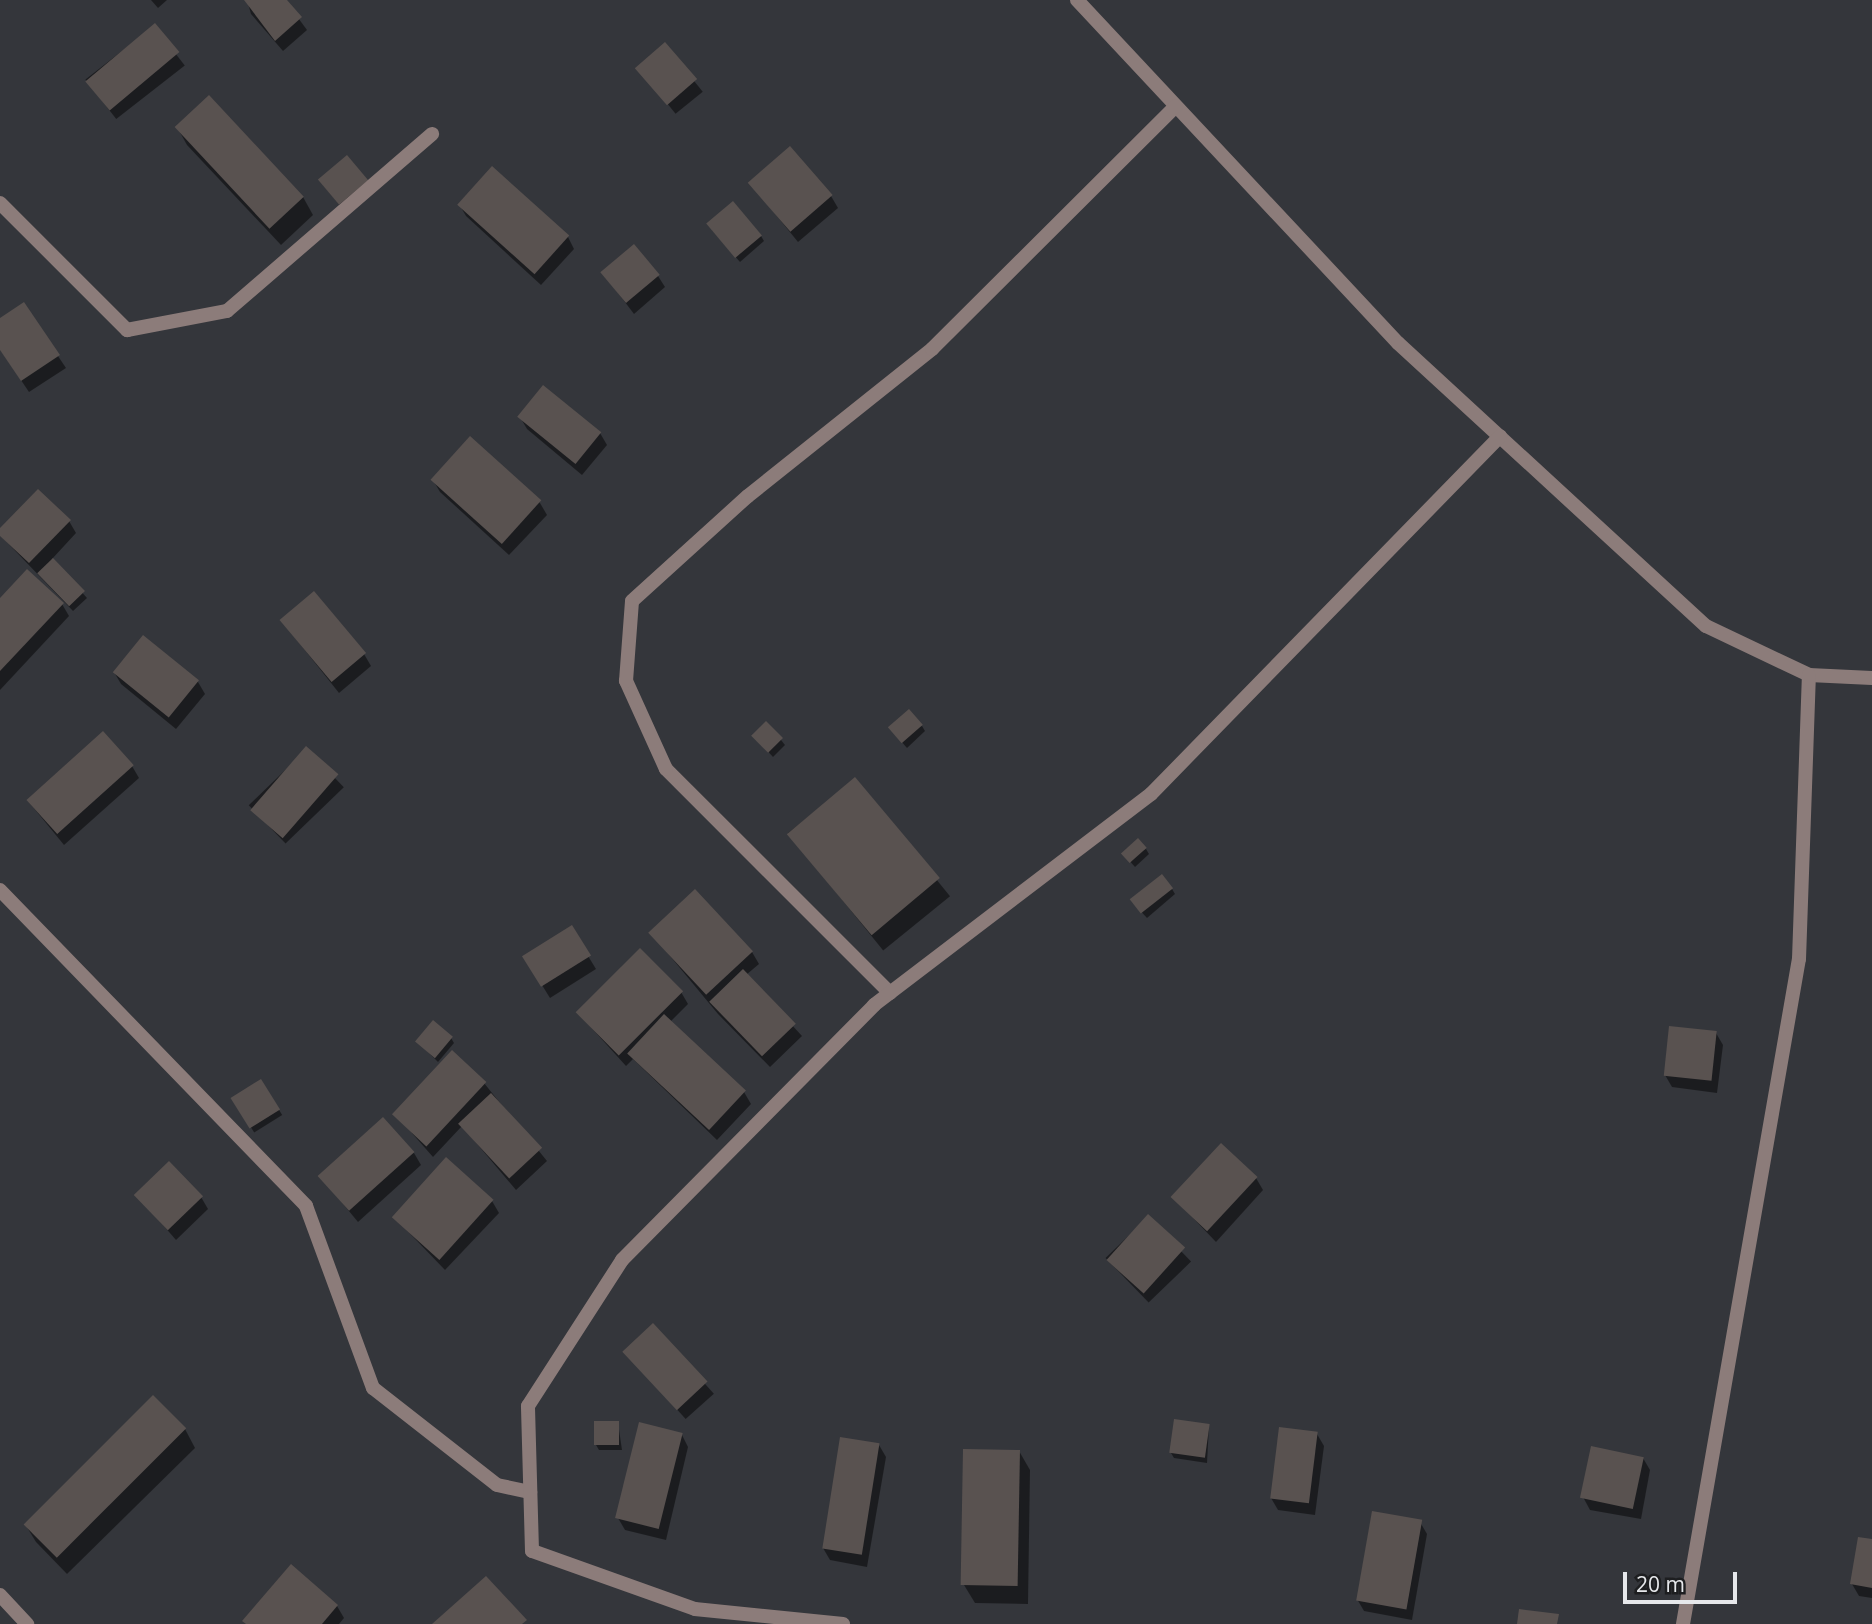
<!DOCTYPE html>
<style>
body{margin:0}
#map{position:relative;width:1872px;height:1624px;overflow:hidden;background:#34363b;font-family:"Open Sans",sans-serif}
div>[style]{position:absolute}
.shadow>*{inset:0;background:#0007;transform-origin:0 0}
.building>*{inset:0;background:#595250;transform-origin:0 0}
.street>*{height:14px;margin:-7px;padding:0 7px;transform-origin:7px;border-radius:7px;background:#8c7c7a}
span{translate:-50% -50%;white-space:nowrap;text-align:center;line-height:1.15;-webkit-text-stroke:5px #1d1e20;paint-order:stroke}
.scale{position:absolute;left:1623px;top:1572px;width:114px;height:32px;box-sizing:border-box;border:4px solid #e6e8eb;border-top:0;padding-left:9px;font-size:21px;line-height:24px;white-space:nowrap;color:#e6e8eb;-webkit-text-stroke:5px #1d1e20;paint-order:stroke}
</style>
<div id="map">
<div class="shadow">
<div style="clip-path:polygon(151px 0,167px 0,158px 8px)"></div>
<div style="clip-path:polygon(247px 0,285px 0,307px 30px,283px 51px,251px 14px)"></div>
<div style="left:154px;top:26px;width:50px;height:87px;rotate:52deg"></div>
<div style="left:665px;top:45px;width:60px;height:35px;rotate:51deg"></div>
<div style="clip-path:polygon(177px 127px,303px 197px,313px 215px,281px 245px,187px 145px)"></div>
<div style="clip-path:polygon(367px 181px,370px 186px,342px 208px,323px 185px)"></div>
<div style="clip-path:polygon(750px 183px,831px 196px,838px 208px,798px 242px)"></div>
<div style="clip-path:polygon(459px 204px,568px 237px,574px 249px,541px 285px,466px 216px)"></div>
<div style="clip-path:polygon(712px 230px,761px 236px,764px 241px,740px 262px)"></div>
<div style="clip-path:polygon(603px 273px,658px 276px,665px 287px,634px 314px)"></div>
<div style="clip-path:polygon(23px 304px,66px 368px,29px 392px,0 349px,0 320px)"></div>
<div style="clip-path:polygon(544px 388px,600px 433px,607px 445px,582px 475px,527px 429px,520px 417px)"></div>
<div style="clip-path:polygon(470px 439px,540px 503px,547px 515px,509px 555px,440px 492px,433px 480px)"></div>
<div style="clip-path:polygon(69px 521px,76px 533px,52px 559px,87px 598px,73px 611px,0 535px,0 531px)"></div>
<div style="clip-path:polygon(0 601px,62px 604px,69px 616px,0 690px)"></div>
<div style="clip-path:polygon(281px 620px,364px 654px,371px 666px,339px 693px)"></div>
<div style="clip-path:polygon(114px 672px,198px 682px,205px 694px,176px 729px,121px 684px)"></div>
<div style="clip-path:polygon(922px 726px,925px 731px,907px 748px,894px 733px)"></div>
<div style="clip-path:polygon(753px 735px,781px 740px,785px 745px,773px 757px)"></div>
<div style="left:307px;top:749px;width:53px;height:81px;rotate:46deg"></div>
<div style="clip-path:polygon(132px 766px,139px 778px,64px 845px,28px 801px)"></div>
<div style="left:855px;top:779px;width:151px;height:86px;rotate:51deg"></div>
<div style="clip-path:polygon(1146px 849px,1149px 854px,1135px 867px,1127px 858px)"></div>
<div style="clip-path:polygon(1172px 889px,1175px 894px,1147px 918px,1136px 906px)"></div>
<div style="clip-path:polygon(571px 928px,596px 969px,550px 998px,532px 969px)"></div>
<div style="clip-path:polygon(651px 933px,752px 952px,759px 964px,746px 975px,802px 1036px,770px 1067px,718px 1014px)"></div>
<div style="clip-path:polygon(681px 992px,688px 1004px,670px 1022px,744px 1092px,751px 1104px,717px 1140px,633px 1059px,626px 1066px,578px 1013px)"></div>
<div style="clip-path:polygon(1716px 1033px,1723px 1045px,1717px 1093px,1672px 1087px,1665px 1075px)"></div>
<div style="clip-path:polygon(451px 1038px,454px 1043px,438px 1062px,417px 1041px)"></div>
<div style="left:261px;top:1081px;width:40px;height:33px;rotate:58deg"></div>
<div style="clip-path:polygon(484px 1083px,547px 1161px,516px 1190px,462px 1126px,433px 1157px,395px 1114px)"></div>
<div style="clip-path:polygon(414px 1153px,421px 1165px,358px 1222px,320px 1176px)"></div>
<div style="clip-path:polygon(1256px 1178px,1263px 1190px,1216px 1242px,1173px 1197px)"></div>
<div style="clip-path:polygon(137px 1195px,201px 1197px,208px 1209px,176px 1240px)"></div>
<div style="clip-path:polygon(492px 1201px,499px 1213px,445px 1270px,394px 1217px)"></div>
<div style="left:1148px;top:1217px;width:62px;height:59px;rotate:46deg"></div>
<div style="left:653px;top:1326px;width:91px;height:38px;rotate:48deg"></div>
<div style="clip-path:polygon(153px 1398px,185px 1429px,195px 1448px,67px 1574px,36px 1542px,25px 1524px)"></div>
<div style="clip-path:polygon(618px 1423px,622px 1450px,599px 1450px,596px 1445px)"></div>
<div style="clip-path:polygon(1209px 1426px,1207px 1463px,1174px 1458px,1171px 1453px)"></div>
<div style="clip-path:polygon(1317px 1434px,1324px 1446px,1315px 1515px,1278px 1510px,1271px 1498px)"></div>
<div style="clip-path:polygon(682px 1435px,688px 1447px,666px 1540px,625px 1530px,618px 1518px)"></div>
<div style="clip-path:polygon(879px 1445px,886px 1457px,867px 1567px,830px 1560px,823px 1548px)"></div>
<div style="clip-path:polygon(1019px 1451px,1030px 1470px,1028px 1604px,975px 1603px,964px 1585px)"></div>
<div style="clip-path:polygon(1643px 1458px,1650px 1470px,1641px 1519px,1590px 1510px,1583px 1497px)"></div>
<div style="clip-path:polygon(1420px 1522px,1427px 1534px,1412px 1620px,1364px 1611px,1357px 1599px)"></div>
<div style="clip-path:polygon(1872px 1541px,1872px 1598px,1859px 1596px,1852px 1584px)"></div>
<div style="clip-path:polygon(337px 1606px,344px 1618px,339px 1624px,246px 1624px)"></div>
</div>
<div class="building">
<div style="clip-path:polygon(244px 0,287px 0,302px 17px,275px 41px)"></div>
<div style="left:155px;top:23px;width:38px;height:91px;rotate:50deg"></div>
<div style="left:665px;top:42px;width:49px;height:40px;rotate:49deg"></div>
<div style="left:209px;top:95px;width:139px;height:47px;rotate:47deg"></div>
<div style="left:790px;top:146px;width:65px;height:56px;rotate:49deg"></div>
<div style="left:347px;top:155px;width:33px;height:38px;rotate:50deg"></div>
<div style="left:492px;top:166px;width:104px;height:52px;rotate:42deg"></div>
<div style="left:733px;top:201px;width:45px;height:35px;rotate:50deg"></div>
<div style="left:634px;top:244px;width:40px;height:44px;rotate:50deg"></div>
<div style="clip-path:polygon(24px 302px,60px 355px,21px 381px,0 350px,0 318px)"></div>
<div style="left:543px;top:385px;width:75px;height:41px;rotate:39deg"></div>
<div style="left:470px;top:436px;width:96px;height:59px;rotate:42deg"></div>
<div style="clip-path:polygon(38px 489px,71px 520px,29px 563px,0 536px,0 528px)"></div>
<div style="left:53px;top:558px;width:46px;height:22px;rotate:46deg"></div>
<div style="clip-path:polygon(27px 569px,64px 603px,0 671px,0 598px)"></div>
<div style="left:314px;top:591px;width:81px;height:45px;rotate:50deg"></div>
<div style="left:143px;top:635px;width:72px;height:48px;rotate:39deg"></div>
<div style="left:909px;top:709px;width:21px;height:28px;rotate:49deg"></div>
<div style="left:766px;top:721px;width:24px;height:21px;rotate:45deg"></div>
<div style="left:103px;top:731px;width:46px;height:103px;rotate:48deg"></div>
<div style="left:306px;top:746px;width:43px;height:85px;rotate:41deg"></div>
<div style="left:855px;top:777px;width:132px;height:89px;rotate:50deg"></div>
<div style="left:1138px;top:838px;width:13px;height:23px;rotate:48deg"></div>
<div style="left:1162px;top:874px;width:18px;height:41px;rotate:52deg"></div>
<div style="left:695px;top:889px;width:85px;height:64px;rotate:47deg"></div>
<div style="left:572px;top:925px;width:36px;height:59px;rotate:58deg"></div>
<div style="left:640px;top:948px;width:61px;height:91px;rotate:45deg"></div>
<div style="left:743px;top:969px;width:76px;height:47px;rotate:46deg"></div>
<div style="left:664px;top:1014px;width:112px;height:54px;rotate:43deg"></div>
<div style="left:433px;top:1020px;width:26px;height:28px;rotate:40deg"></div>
<div style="left:1669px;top:1026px;width:48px;height:50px;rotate:6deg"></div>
<div style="left:452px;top:1050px;width:47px;height:88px;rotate:43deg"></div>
<div style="left:261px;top:1079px;width:36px;height:36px;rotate:58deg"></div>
<div style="left:491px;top:1093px;width:75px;height:45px;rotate:47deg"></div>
<div style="left:383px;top:1117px;width:47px;height:88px;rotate:48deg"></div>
<div style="left:1221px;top:1143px;width:50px;height:74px;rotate:43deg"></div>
<div style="left:446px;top:1157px;width:64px;height:81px;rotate:42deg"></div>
<div style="left:169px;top:1161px;width:49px;height:49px;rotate:46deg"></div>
<div style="left:1148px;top:1214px;width:50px;height:62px;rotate:42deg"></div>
<div style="left:653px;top:1323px;width:80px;height:42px;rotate:47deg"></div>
<div style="left:153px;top:1395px;width:47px;height:183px;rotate:45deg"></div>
<div style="left:1174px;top:1419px;width:36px;height:34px;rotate:8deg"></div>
<div style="left:594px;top:1421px;width:25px;height:24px"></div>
<div style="left:639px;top:1422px;width:45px;height:99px;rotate:14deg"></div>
<div style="left:1279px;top:1427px;width:39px;height:72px;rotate:7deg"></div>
<div style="left:840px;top:1437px;width:40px;height:113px;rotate:9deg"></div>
<div style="left:1591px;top:1446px;width:54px;height:53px;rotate:12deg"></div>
<div style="left:963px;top:1449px;width:57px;height:136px;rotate:1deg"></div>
<div style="left:1372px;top:1511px;width:51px;height:91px;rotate:10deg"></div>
<div style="clip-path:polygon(1858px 1537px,1872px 1539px,1872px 1588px,1850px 1584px)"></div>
<div style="clip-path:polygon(291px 1564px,338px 1605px,322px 1624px,246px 1624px,242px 1621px)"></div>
<div style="clip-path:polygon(486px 1576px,527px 1620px,522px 1624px,432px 1624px)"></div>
<div style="clip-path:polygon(1519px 1609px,1559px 1614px,1557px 1624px,1517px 1624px)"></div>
</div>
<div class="street">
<div style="left:1077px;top:0;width:470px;rotate:46.9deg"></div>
<div style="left:1398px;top:343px;width:418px;rotate:42.6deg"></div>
<div style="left:1706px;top:626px;width:114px;rotate:25.4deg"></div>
<div style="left:1809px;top:675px;width:63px;rotate:2.7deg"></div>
<div style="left:0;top:203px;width:180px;rotate:45deg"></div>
<div style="left:127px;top:330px;width:102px;rotate:-10.8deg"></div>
<div style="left:227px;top:311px;width:271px;rotate:-40.8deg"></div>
<div style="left:0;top:890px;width:440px;rotate:45.9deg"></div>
<div style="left:306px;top:1206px;width:194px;rotate:69.8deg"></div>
<div style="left:373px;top:1388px;width:157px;rotate:38deg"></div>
<div style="left:497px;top:1485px;width:34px;rotate:12deg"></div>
<div style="left:890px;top:993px;width:317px;rotate:-135deg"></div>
<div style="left:666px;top:769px;width:97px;rotate:-114.4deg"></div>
<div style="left:626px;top:681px;width:80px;rotate:-85.7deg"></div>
<div style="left:632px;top:601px;width:156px;rotate:-42.2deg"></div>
<div style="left:748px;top:496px;width:236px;rotate:-38.6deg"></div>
<div style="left:932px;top:349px;width:344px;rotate:-44.9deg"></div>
<div style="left:0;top:1595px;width:40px;rotate:47deg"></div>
<div style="left:843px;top:1624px;width:149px;rotate:-174.2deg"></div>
<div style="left:695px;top:1609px;width:173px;rotate:-160.4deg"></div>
<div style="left:532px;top:1551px;width:145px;rotate:-91.6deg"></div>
<div style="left:528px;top:1406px;width:174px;rotate:-57.2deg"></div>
<div style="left:622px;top:1260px;width:359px;rotate:-45.3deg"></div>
<div style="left:874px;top:1005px;width:348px;rotate:-37.3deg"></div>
<div style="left:1151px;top:794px;width:500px;rotate:-45.7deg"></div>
<div style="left:1683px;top:1624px;width:675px;rotate:-80.11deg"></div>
<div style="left:1799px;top:959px;width:284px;rotate:-88deg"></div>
</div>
<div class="scale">20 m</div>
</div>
